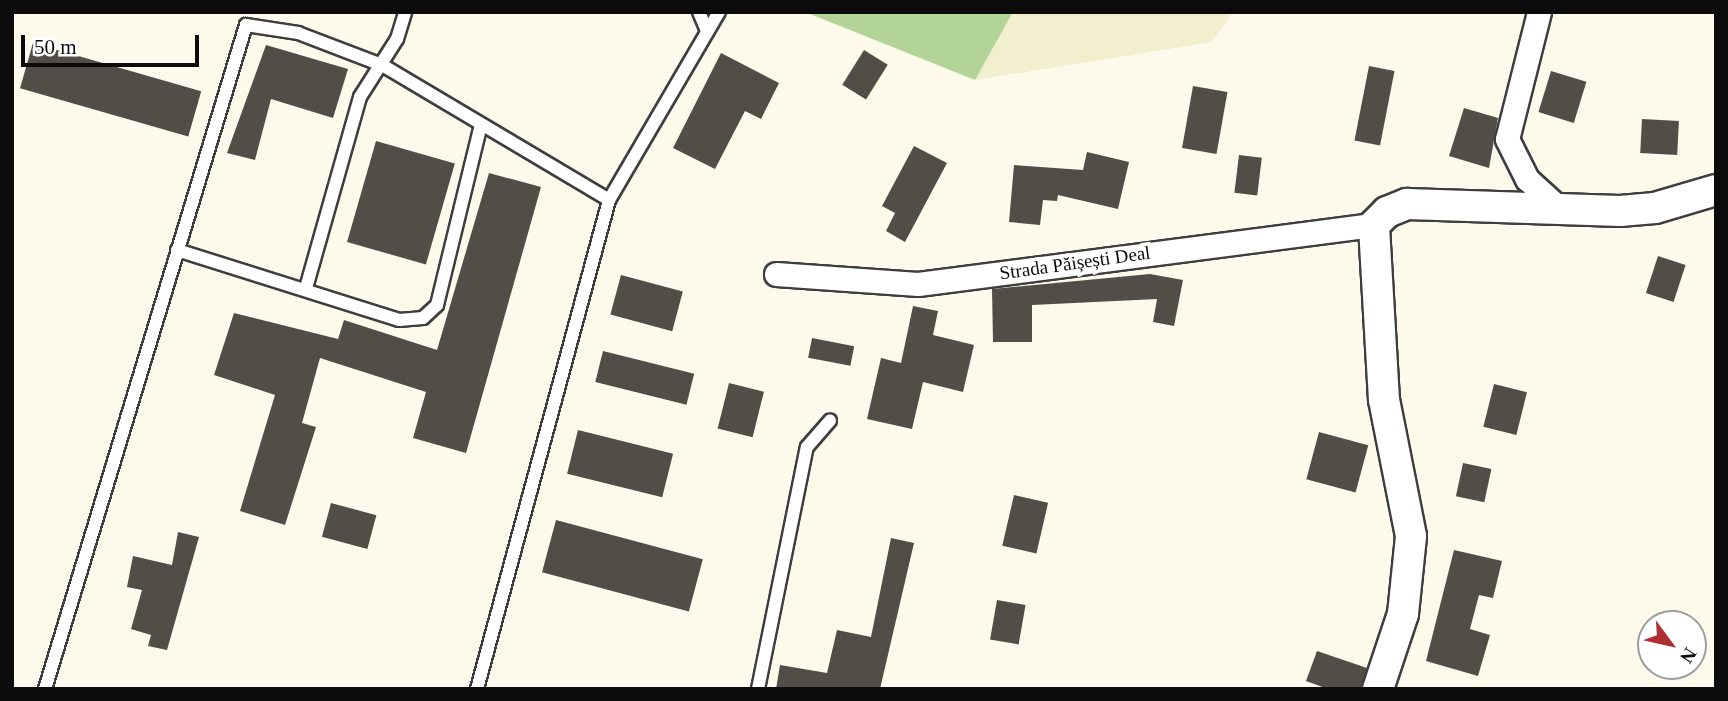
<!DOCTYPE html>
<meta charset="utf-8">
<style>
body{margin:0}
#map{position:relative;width:1728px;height:701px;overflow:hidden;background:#fdfaeb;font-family:Georgia,serif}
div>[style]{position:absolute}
.farmland>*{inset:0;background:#f1efcd}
.forest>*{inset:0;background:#b2d498}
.building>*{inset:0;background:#534d48;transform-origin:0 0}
.roads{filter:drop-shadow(2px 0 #3e3e3e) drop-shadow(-2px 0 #3e3e3e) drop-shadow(0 2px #3e3e3e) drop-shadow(0 -2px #3e3e3e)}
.service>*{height:12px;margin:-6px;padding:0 6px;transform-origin:6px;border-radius:6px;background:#fff}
.minor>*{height:23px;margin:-11.5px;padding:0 11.5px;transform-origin:11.5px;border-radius:11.5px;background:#fff}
.tertiary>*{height:30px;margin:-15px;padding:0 15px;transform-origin:15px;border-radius:15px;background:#fff}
span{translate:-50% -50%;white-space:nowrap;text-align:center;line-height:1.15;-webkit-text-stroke:7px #fff;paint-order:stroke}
.street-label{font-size:19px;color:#0b0b0b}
.frame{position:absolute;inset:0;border:14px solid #0b0b0b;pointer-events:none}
.north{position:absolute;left:1637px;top:610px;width:70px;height:70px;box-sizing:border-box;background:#fff;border:2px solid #9d9d9d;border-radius:50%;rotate:123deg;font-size:19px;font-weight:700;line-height:28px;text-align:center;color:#0b0b0b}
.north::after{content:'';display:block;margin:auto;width:24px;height:32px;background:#b02f32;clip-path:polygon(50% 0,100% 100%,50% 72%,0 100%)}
.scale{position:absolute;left:21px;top:35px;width:178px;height:32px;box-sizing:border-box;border:4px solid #0b0b0b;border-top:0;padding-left:9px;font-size:21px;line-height:24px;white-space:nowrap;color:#0b0b0b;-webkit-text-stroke:5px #fff;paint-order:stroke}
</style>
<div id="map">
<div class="farmland">
<div style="clip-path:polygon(1013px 12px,1233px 12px,1212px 42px,975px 80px)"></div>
</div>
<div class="forest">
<div style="clip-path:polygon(805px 12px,1013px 12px,975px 80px)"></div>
</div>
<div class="building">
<div style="left:33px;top:43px;width:175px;height:47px;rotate:16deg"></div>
<div style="clip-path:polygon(266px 45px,348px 69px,333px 118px,271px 99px,255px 160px,227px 153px)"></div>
<div style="left:864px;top:50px;width:28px;height:41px;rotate:32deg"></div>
<div style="clip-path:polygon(721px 53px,779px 83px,761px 119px,745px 111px,715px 169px,673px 148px)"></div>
<div style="left:1369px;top:66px;width:26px;height:76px;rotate:11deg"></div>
<div style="left:1551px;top:71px;width:37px;height:43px;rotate:17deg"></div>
<div style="left:1193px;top:86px;width:35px;height:63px;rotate:10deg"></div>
<div style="clip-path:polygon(1464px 108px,1498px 118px,1489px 168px,1449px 156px)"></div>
<div style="left:1642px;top:119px;width:37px;height:34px;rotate:3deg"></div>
<div style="left:376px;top:141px;width:82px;height:105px;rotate:16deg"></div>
<div style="clip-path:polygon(914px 146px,947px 163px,905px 242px,886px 231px,895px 213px,882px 206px)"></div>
<div style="clip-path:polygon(1087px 152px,1129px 162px,1118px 209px,1058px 195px,1057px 201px,1043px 200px,1040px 225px,1009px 222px,1014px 165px,1083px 170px)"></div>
<div style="left:1239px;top:155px;width:23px;height:38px;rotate:7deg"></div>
<div style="clip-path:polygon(489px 173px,541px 187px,466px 453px,413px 438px,426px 392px,320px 358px,302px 423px,316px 427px,285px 525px,240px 511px,275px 395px,214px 375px,234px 313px,338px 339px,344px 320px,437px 350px)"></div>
<div style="left:1658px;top:256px;width:29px;height:39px;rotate:18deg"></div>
<div style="clip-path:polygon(1150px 274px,1183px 280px,1174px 326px,1153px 322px,1157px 299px,1032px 305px,1032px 342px,993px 342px,992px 289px)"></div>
<div style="left:621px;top:275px;width:64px;height:41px;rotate:15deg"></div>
<div style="clip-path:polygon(913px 306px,938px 311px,933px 335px,974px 345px,963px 392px,923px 382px,912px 429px,867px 419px,881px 358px,901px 363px)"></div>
<div style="left:812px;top:338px;width:43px;height:20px;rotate:11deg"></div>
<div style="left:603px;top:351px;width:94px;height:32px;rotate:14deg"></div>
<div style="left:729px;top:383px;width:36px;height:47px;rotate:14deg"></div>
<div style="left:1494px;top:384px;width:34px;height:44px;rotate:14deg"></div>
<div style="left:578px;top:430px;width:98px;height:45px;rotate:14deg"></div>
<div style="left:1319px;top:432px;width:51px;height:49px;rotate:15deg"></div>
<div style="left:1463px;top:463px;width:29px;height:34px;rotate:12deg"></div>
<div style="left:1014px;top:495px;width:35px;height:52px;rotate:13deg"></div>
<div style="left:331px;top:503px;width:47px;height:35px;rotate:15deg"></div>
<div style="left:556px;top:520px;width:152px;height:54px;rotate:15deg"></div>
<div style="clip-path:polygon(178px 532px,199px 537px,167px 650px,148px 646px,151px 635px,131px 629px,142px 590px,127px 587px,133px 556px,172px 565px)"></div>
<div style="clip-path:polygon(891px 538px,914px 543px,880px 689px,776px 689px,780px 665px,827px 673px,837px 630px,871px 637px)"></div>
<div style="clip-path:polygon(1454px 550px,1502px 561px,1493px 598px,1479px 595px,1470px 629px,1490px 635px,1478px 676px,1426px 661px)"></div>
<div style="left:997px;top:600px;width:29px;height:40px;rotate:10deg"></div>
<div style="clip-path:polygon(1317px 651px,1367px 668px,1361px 689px,1328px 689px,1306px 681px)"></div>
</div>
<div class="roads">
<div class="service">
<div style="left:699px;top:12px;width:21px;rotate:67deg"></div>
<div style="left:177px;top:250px;width:233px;rotate:17.5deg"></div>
<div style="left:399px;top:320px;width:24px;rotate:-5deg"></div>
<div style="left:423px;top:318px;width:19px;rotate:-43deg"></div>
<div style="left:437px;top:305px;width:185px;rotate:-76.3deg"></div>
<div style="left:306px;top:288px;width:198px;rotate:-74.2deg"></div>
<div style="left:360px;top:97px;width:69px;rotate:-57.5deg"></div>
<div style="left:397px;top:39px;width:28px;rotate:-73deg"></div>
<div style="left:45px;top:689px;width:694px;rotate:-73.16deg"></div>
<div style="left:246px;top:25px;width:53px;rotate:8.7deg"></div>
<div style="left:298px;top:33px;width:90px;rotate:20.9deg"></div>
<div style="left:382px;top:65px;width:264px;rotate:30.7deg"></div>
<div style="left:477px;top:689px;width:507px;rotate:-74.89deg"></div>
<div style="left:609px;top:200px;width:218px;rotate:-59.7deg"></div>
<div style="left:758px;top:689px;width:247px;rotate:-78.6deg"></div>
<div style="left:807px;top:447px;width:35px;rotate:-49deg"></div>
</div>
<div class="minor">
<div style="left:1539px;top:12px;width:131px;rotate:104.1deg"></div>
<div style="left:1507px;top:139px;width:45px;rotate:63.4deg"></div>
<div style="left:1527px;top:179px;width:42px;rotate:42.1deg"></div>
<div style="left:776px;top:274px;width:142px;rotate:4deg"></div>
<div style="left:918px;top:284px;width:460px;rotate:-7.4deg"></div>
</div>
<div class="tertiary">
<div style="left:1378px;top:689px;width:79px;rotate:-71.6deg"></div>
<div style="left:1403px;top:614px;width:78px;rotate:-84.1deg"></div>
<div style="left:1411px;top:536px;width:139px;rotate:-101.2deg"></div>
<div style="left:1384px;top:400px;width:175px;rotate:-93.3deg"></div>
<div style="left:1374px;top:225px;width:18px;rotate:-45deg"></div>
<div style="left:1387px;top:212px;width:22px;rotate:-22deg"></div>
<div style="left:1407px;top:204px;width:213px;rotate:1.9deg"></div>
<div style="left:1620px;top:211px;width:35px;rotate:-5deg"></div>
<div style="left:1655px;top:208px;width:64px;rotate:-16.4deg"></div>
</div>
</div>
<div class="street-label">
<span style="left:1075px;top:263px;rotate:-8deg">Strada Păișești Deal</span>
</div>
<div class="frame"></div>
<div class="north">N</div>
<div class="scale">50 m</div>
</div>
